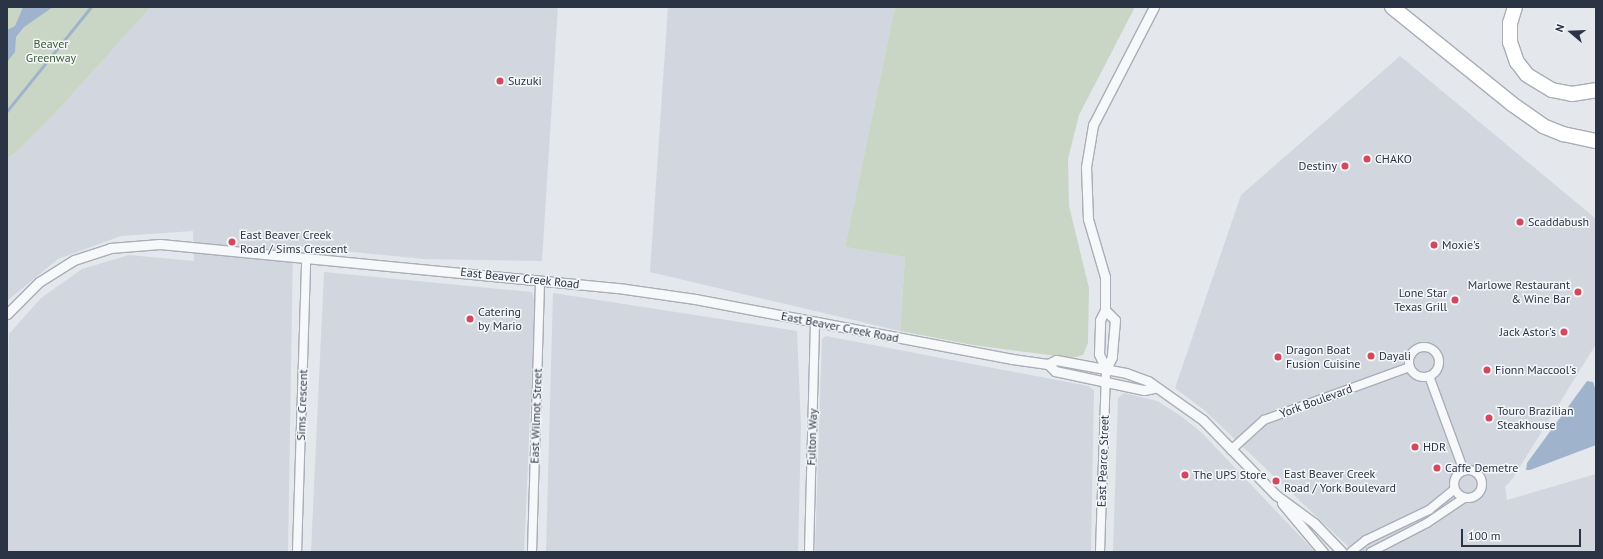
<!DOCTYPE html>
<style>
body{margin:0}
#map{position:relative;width:1603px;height:559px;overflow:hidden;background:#e4e7ec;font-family:"PT Sans",sans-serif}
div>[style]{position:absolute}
.built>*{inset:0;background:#d2d6de}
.green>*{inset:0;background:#c9d6c5}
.water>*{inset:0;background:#9fb4cc}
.stream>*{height:2.5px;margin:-1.25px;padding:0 1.25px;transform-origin:1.25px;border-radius:1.25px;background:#9fb4cc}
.roads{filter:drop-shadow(1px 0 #a9aeb7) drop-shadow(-1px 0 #a9aeb7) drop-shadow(0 1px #a9aeb7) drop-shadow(0 -1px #a9aeb7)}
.minor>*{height:8px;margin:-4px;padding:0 4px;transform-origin:4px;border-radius:4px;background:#f7f8fa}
.minor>.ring{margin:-4px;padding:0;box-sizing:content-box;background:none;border:8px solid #f7f8fa;border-radius:50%}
.tertiary>*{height:9px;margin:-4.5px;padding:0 4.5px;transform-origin:4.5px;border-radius:4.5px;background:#f7f8fa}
.motorway>*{height:14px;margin:-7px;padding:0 7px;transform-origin:7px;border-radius:7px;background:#fff}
.dots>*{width:11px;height:11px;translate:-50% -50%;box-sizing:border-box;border:2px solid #f4f6f9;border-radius:50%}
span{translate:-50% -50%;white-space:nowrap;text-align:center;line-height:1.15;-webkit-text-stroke:3px #f4f6f9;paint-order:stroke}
.park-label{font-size:12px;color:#3f6138}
.poi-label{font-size:12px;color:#2b3445}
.left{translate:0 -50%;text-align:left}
.right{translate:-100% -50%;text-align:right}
.street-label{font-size:12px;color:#2b3445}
.frame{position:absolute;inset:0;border:8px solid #2b3445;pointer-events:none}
.north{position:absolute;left:1551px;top:12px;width:40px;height:40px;-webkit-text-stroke:3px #f4f6f9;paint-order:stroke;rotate:289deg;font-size:11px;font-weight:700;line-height:16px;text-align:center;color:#2b3445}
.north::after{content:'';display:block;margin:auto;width:14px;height:18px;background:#2b3445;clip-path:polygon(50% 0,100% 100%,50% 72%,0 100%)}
.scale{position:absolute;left:1461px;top:529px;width:120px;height:18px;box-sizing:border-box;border:2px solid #2b3445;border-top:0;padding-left:5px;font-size:12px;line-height:14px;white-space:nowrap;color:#2b3445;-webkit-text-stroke:3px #f4f6f9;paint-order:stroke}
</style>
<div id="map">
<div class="built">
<div style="clip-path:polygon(151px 7px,558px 7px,542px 261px,424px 259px,293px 246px,288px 552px,7px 552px,9px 334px,41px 298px,82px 269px,129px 255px,194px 261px,193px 231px,121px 236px,58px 259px,7px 301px,7px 159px,18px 151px,59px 109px)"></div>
<div style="clip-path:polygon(668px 7px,895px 7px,845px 247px,905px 257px,900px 331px,650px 272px)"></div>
<div style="clip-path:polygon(1400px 56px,1595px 218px,1596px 344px,1513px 478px,1505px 487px,1507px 500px,1596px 474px,1596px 552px,1354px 552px,1204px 410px,1175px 388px,1241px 195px)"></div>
<div style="clip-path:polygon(324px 272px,532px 292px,535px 304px,524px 552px,311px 552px)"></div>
<div style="clip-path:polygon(553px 293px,797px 331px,801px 427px,798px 552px,546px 552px)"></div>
<div style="clip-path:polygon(826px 336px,1088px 386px,1094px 390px,1091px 552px,815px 552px,822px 339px)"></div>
<div style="clip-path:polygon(1124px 393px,1157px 401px,1181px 416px,1203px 434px,1315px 552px,1113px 552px,1118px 398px)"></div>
</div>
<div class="green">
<div style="clip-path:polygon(7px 7px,151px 7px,59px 109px,18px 151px,7px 159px)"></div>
<div style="clip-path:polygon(895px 7px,1135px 7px,1079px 115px,1068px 159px,1069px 206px,1089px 288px,1088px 343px,1083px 355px,1072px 358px,973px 345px,900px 331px,905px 257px,845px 247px)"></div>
</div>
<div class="water">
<div style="clip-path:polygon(23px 7px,53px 7px,24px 27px,16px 37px,15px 52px,7px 62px,7px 30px,15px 26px)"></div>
<div style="clip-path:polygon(1587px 381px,1593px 382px,1596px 391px,1596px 445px,1530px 470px,1526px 470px,1527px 463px)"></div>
</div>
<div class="stream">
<div style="left:7px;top:111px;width:134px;rotate:-51.1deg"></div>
</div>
<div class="roads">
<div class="minor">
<div class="ring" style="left:1409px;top:347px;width:22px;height:22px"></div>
<div style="left:1429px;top:376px;width:101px;rotate:69.8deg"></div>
<div style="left:1231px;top:450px;width:45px;rotate:-42.3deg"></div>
<div style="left:1264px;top:420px;width:155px;rotate:-20deg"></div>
<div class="ring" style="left:1454px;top:470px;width:20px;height:20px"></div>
<div style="left:297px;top:552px;width:293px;rotate:-88.2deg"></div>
<div style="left:532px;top:552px;width:271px;rotate:-88.3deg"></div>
<div style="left:809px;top:552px;width:230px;rotate:-88.5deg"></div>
<div style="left:1100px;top:552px;width:183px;rotate:-88.1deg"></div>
<div style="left:1351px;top:552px;width:19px;rotate:-39deg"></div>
<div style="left:1366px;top:540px;width:70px;rotate:-25.5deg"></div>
<div style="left:1429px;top:510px;width:33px;rotate:-39deg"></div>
<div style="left:1371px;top:552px;width:63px;rotate:-27.4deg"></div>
<div style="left:1427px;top:523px;width:45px;rotate:-34deg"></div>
</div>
<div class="tertiary">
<div style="left:1105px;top:310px;width:14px;rotate:45deg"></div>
<div style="left:1115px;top:320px;width:37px;rotate:95deg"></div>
<div style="left:1112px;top:357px;width:13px;rotate:117deg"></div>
<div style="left:7px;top:314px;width:45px;rotate:-45deg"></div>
<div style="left:39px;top:282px;width:41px;rotate:-32.2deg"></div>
<div style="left:74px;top:260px;width:38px;rotate:-18deg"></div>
<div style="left:110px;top:248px;width:50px;rotate:-4.6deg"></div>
<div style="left:160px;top:244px;width:467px;rotate:5.5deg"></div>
<div style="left:625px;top:289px;width:71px;rotate:8.1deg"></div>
<div style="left:695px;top:299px;width:323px;rotate:10.7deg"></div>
<div style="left:1012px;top:359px;width:36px;rotate:8deg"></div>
<div style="left:1048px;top:364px;width:9px;rotate:-27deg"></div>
<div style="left:1056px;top:360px;width:71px;rotate:10.5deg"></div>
<div style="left:1126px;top:373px;width:23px;rotate:20deg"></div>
<div style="left:1148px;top:381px;width:67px;rotate:35.3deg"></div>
<div style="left:1203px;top:420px;width:105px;rotate:45.8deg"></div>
<div style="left:1276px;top:495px;width:47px;rotate:36.4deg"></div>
<div style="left:1314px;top:523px;width:40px;rotate:46deg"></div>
<div style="left:1048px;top:364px;width:10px;rotate:45deg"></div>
<div style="left:1055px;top:371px;width:91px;rotate:12.1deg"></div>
<div style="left:1144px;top:390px;width:10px;rotate:-11deg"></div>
<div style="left:1106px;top:369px;width:17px;rotate:-115deg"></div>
<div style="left:1099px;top:354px;width:34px;rotate:-88deg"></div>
<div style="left:1100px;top:320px;width:11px;rotate:-63deg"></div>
<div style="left:1105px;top:310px;width:33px;rotate:-90deg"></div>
<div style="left:1105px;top:277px;width:60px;rotate:-106.3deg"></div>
<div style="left:1088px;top:219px;width:52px;rotate:-92.2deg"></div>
<div style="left:1086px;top:167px;width:43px;rotate:-80.5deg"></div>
<div style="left:1093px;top:125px;width:133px;rotate:-62.7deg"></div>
<div style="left:1282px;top:503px;width:64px;rotate:50.1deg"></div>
</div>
<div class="motorway">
<div style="left:1392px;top:7px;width:154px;rotate:38.9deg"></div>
<div style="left:1512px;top:104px;width:38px;rotate:35deg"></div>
<div style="left:1543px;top:126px;width:22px;rotate:22deg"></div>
<div style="left:1563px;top:134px;width:34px;rotate:12deg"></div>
<div style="left:1515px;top:7px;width:17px;rotate:107deg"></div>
<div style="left:1510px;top:23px;width:19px;rotate:90deg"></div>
<div style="left:1510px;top:42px;width:21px;rotate:71deg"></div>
<div style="left:1517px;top:62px;width:16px;rotate:52deg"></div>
<div style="left:1527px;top:75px;width:29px;rotate:31deg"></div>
<div style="left:1552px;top:90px;width:20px;rotate:11deg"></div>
<div style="left:1572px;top:94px;width:24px;rotate:-9deg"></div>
</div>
</div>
<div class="dots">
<div style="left:500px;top:81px;background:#d1495b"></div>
<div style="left:1367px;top:159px;background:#d1495b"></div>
<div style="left:1345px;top:166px;background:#d1495b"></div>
<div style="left:1520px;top:222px;background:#d1495b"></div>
<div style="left:232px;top:242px;background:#d1495b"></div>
<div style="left:1434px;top:245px;background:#d1495b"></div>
<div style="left:1578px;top:292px;background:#d1495b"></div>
<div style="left:1455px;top:300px;background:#d1495b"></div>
<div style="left:470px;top:319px;background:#d1495b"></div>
<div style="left:1564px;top:332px;background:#d1495b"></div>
<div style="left:1371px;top:356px;background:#d1495b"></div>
<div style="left:1278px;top:357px;background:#d1495b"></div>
<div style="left:1487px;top:370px;background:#d1495b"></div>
<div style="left:1489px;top:418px;background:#d1495b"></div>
<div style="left:1415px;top:447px;background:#d1495b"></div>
<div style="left:1437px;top:468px;background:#d1495b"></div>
<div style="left:1185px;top:475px;background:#d1495b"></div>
<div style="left:1276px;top:481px;background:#d1495b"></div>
</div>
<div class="park-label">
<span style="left:51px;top:51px">Beaver<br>Greenway</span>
</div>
<div class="poi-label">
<span class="left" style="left:508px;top:81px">Suzuki</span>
<span class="left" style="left:1375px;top:159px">CHAKO</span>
<span class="right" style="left:1337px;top:166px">Destiny</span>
<span class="left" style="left:1528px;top:222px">Scaddabush</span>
<span class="left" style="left:240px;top:242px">East Beaver Creek<br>Road / Sims Crescent</span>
<span class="left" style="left:1442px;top:245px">Moxie's</span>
<span class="right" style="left:1570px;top:292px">Marlowe Restaurant<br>&amp; Wine Bar</span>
<span class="right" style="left:1447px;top:300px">Lone Star<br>Texas Grill</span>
<span class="left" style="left:478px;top:319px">Catering<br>by Mario</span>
<span class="right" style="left:1556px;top:332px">Jack Astor's</span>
<span class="left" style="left:1286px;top:357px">Dragon Boat<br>Fusion Cuisine</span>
<span class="left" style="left:1379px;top:356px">Dayali</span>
<span class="left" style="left:1495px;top:370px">Fionn Maccool's</span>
<span class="left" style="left:1497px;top:418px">Touro Brazilian<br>Steakhouse</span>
<span class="left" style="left:1423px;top:447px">HDR</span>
<span class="left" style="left:1445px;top:468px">Caffe Demetre</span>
<span class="left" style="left:1284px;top:481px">East Beaver Creek<br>Road / York Boulevard</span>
<span class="left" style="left:1193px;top:475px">The UPS Store</span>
</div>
<div class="street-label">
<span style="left:520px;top:278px;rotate:6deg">East Beaver Creek Road</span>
<span style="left:840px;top:327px;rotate:11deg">East Beaver Creek Road</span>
<span style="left:1316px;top:401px;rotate:-20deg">York Boulevard</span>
<span style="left:302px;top:405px;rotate:-88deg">Sims Crescent</span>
<span style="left:536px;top:416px;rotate:-88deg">East Wilmot Street</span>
<span style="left:812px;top:437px;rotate:-88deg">Fulton Way</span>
<span style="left:1103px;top:461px;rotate:-88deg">East Pearce Street</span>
</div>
<div class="frame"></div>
<div class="north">N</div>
<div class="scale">100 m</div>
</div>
